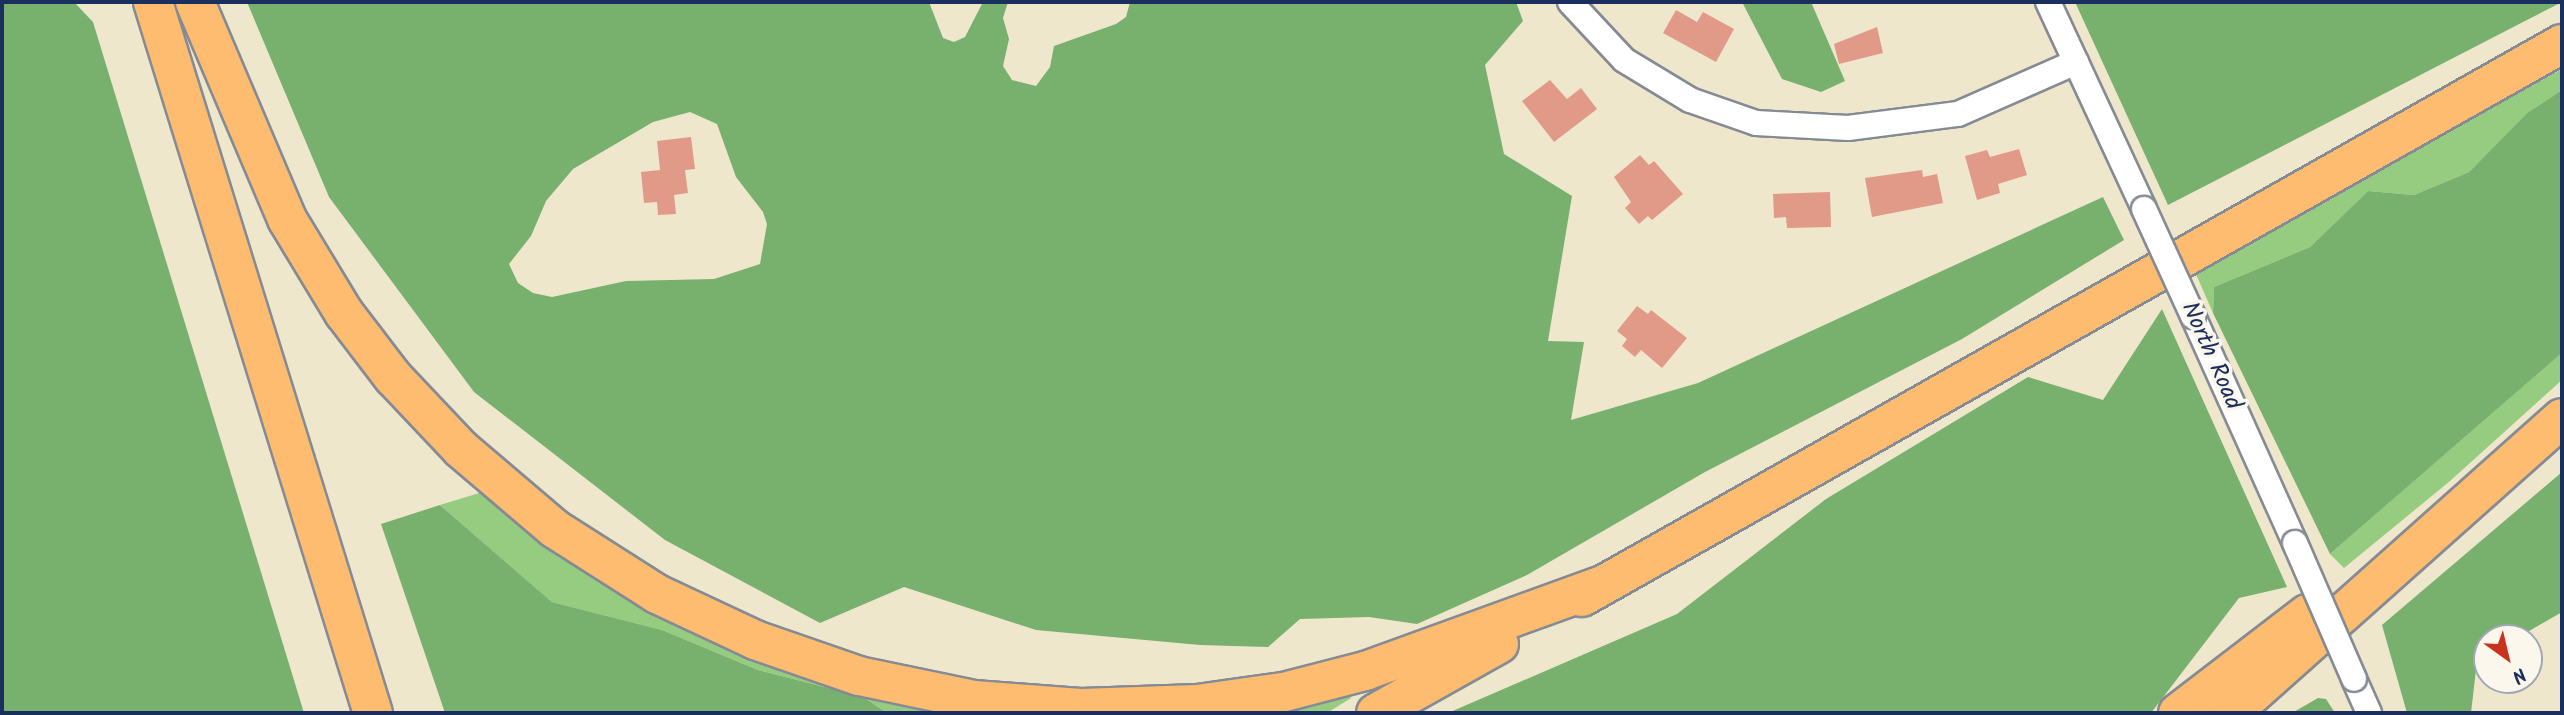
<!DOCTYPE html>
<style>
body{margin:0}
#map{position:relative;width:2564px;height:715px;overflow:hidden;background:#efe7cc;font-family:Kalam,sans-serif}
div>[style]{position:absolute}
.green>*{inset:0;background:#95cc7f}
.forest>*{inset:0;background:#78b06e}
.building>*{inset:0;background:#e19a87}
.roads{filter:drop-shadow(2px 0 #858b95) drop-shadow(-2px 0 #858b95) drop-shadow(0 2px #858b95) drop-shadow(0 -2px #858b95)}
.street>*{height:24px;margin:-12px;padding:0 12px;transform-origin:12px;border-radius:12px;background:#fff}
.highway>*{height:38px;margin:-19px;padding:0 19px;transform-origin:19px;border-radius:19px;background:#febc70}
.bridges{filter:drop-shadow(2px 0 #858b95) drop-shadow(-2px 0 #858b95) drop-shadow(0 2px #858b95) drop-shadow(0 -2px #858b95)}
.street-bridge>*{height:24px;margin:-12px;padding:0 12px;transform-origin:12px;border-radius:12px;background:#fff}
span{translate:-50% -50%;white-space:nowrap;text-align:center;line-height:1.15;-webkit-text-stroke:7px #fbf7ec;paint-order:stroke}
.street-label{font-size:24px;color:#1b2f5e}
.frame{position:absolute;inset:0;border:4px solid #1b2f5e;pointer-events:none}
.north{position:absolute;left:2473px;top:624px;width:70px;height:70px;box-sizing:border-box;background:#fbf7ec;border:2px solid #a1a7b3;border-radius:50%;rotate:146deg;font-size:19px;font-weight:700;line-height:28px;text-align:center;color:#1b2f5e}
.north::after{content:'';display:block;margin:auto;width:24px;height:32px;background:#c8321e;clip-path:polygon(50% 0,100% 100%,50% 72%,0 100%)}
</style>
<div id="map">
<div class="green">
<div style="clip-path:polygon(2562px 69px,2562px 90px,2527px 113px,2469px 172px,2414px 195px,2368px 191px,2310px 247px,2214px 287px,2213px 313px,2195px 272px)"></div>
<div style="clip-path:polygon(2562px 353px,2562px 380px,2450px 481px,2344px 568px,2330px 554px)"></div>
<div style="clip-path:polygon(489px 490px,555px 544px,972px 713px,887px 713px,863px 697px,758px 670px,662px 630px,552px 602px,440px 505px)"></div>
<div style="clip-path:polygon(1346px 689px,1351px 698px,1327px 713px,1206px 713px)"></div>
</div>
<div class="forest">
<div style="clip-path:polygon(2px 2px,74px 2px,93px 22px,304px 713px,2px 713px)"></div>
<div style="clip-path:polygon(evenodd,247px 2px,929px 2px,943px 38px,954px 42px,965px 37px,983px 2px,1008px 2px,1003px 18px,1009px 39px,1003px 66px,1012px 80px,1036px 86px,1050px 67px,1054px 46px,1116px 24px,1126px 17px,1130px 2px,1516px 2px,1523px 21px,1485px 65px,1504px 154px,1572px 196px,1548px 341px,1584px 342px,1571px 420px,1698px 383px,2103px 197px,2124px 240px,1962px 339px,1705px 472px,1527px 575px,1417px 624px,1369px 617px,1300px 619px,1268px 647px,1200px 645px,1036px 630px,904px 587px,820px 623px,665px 540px,474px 392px,329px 197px,247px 2px,690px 112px,717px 124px,736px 177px,763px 212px,767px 224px,760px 264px,714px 279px,626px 281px,552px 297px,533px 293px,518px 283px,509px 264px,531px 236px,546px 201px,573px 169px,653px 122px,690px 112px)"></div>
<div style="clip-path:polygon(1742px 2px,1811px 2px,1845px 81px,1821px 92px,1782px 79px)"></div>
<div style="clip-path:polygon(2075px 2px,2562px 2px,2168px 205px)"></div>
<div style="clip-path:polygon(2562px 90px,2562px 353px,2330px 554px,2213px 313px,2214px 287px,2310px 247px,2368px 191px,2414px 195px,2469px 172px,2527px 113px)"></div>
<div style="clip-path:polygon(2162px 309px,2287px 587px,2239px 598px,2151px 713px,1448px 713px,1677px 614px,1826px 499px,2028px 377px,2103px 400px)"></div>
<div style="clip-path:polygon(2562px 472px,2562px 612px,2517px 638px,2487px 638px,2487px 656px,2477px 661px,2471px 713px,2407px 713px,2382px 625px)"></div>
<div style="clip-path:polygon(440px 505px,552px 602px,662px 630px,758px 670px,863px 697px,887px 713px,445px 713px,381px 524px)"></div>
<div style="clip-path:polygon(2318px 698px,2326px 699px,2335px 713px,2292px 713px)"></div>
</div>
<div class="building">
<div style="clip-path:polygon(1676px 10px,1697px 22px,1703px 12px,1734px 29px,1716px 62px,1663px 33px)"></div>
<div style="clip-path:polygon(1877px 27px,1883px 53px,1839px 64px,1834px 44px)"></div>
<div style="clip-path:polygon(1550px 80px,1567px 99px,1581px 88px,1597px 109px,1554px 142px,1522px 101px)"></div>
<div style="clip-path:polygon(691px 137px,695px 169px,685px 170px,688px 193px,674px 195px,676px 214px,658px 215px,657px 202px,644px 203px,641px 172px,660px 170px,657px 141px)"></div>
<div style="clip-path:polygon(2019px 149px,2027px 175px,1998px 184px,2000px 193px,1977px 200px,1965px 156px,1987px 150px,1990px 157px)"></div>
<div style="clip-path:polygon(1640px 155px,1649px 165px,1654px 161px,1683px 194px,1652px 220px,1648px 216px,1639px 224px,1625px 208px,1631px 202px,1614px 177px)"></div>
<div style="clip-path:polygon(1922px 170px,1923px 177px,1937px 174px,1943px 203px,1872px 217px,1865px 178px)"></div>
<div style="clip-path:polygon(1830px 192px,1831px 227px,1787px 228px,1786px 217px,1774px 218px,1773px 194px)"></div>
<div style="clip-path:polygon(1637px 306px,1648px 314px,1651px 310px,1687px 338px,1662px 368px,1641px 350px,1635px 357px,1622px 346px,1627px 339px,1617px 331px)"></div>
</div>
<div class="roads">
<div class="street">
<div style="left:1570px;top:2px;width:79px;rotate:47deg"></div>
<div style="left:1624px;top:60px;width:77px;rotate:31.2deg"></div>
<div style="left:1690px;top:100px;width:70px;rotate:19.2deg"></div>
<div style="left:1756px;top:123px;width:92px;rotate:3.1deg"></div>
<div style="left:1848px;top:128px;width:111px;rotate:-7.3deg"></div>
<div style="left:1958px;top:114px;width:129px;rotate:-23.8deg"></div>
<div style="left:2048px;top:2px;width:228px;rotate:65.1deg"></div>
<div style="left:2193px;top:316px;width:249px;rotate:65.8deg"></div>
<div style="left:2354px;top:679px;width:37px;rotate:66deg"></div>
</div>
<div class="highway">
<div style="left:153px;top:2px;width:744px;rotate:72.81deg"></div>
<div style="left:195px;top:2px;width:236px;rotate:67deg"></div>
<div style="left:287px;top:219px;width:110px;rotate:58.8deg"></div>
<div style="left:344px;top:313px;width:81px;rotate:52.6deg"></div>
<div style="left:393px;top:377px;width:99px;rotate:46.6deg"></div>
<div style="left:461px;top:449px;width:123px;rotate:40.4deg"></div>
<div style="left:555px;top:529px;width:121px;rotate:32.5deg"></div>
<div style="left:657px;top:594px;width:108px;rotate:25.1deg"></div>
<div style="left:755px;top:640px;width:110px;rotate:19.1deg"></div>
<div style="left:859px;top:676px;width:117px;rotate:11.8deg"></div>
<div style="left:974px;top:700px;width:107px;rotate:4.3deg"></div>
<div style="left:1081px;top:708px;width:116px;rotate:-2deg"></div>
<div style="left:1197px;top:704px;width:88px;rotate:-7.9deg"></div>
<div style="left:1284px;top:692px;width:84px;rotate:-14.5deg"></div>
<div style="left:1365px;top:671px;width:253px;rotate:-19.9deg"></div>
<div style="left:1582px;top:597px;width:1125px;rotate:-29.44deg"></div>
<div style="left:1376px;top:713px;width:141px;rotate:-29.3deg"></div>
<div style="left:2178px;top:713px;width:163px;rotate:-37.5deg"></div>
<div style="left:2231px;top:713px;width:443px;rotate:-41.7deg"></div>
</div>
</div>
<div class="bridges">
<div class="street-bridge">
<div style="left:2144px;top:209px;width:118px;rotate:65.4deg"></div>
<div style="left:2295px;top:543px;width:148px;rotate:66.5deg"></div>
</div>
</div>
<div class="street-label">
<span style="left:2211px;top:356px;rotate:66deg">North Road</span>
</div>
<div class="frame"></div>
<div class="north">N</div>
</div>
